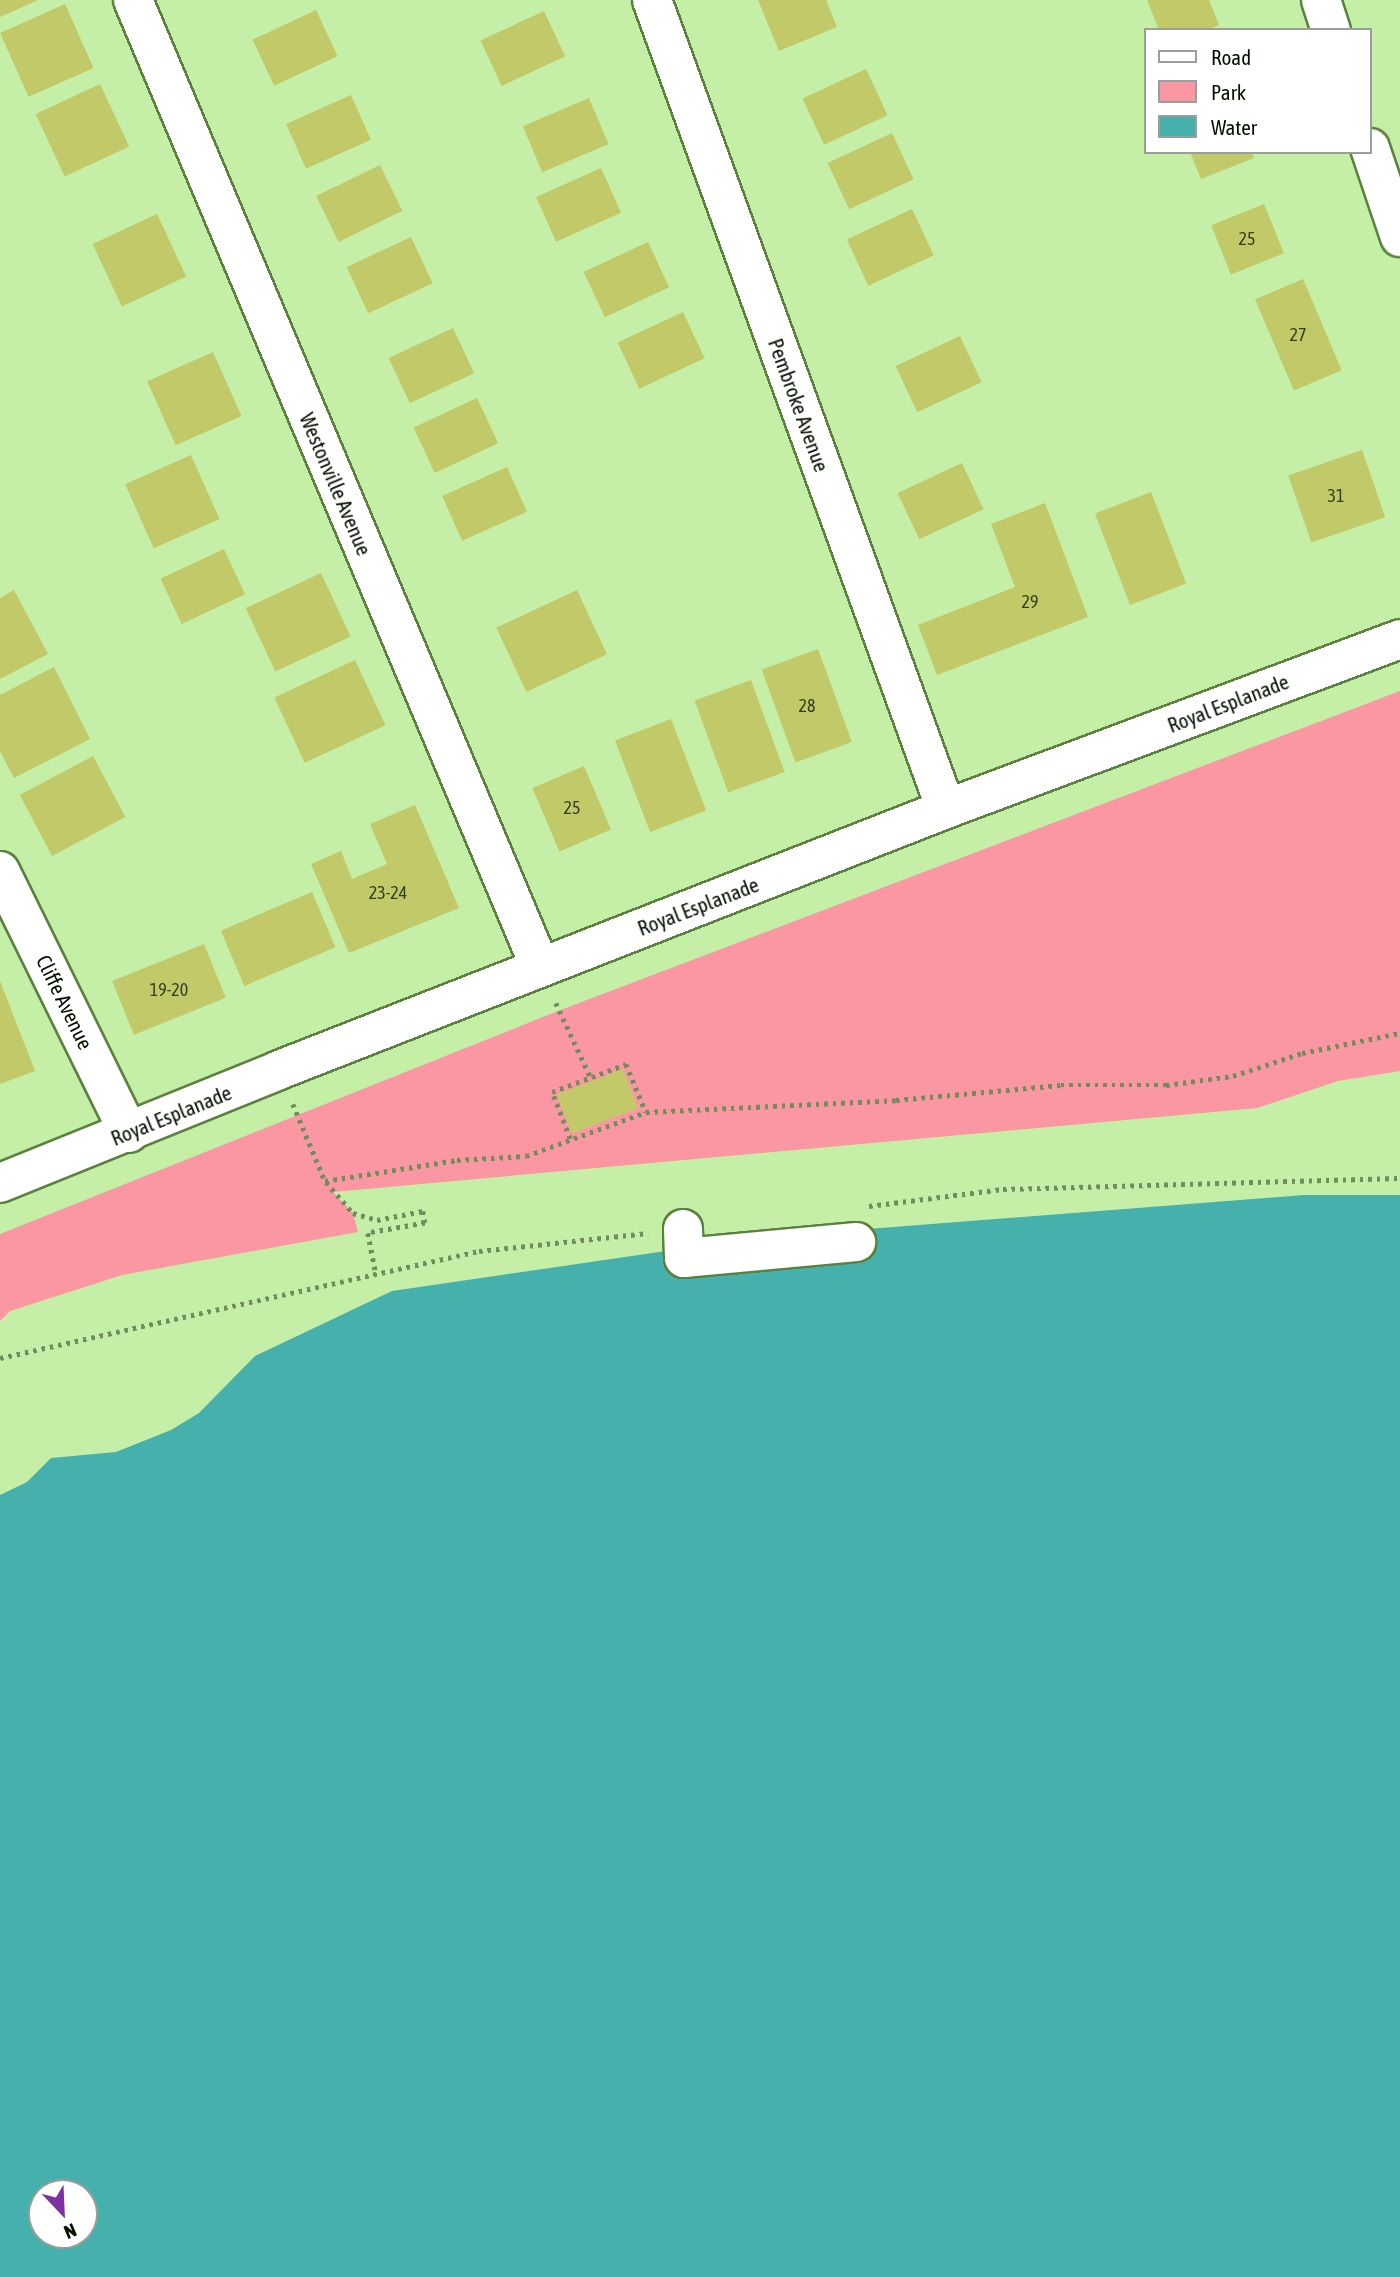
<!DOCTYPE html>
<style>
body{margin:0}
#map{position:relative;width:1400px;height:2277px;overflow:hidden;background:#c5eea7;font-family:"Asap Condensed",sans-serif}
div>[style]{position:absolute}
.green>*{inset:0;background:#fa97a2}
.water>*{inset:0;background:#46b0ad}
.building>*{inset:0;background:#c2c969;transform-origin:0 0}
.path>*{height:4.5px;margin-top:-2.25px;transform-origin:0;background:repeating-linear-gradient(90deg,#708d5e 0 3.5px,transparent 0 8.5px)}
.roads{filter:drop-shadow(2px 0 #5c813e) drop-shadow(-2px 0 #5c813e) drop-shadow(0 2px #5c813e) drop-shadow(0 -2px #5c813e)}
.minor>*{height:38px;margin:-19px;padding:0 19px;transform-origin:19px;border-radius:19px;background:#fff}
span{translate:-50% -50%;white-space:nowrap;text-align:center;line-height:1.15;-webkit-text-stroke:7px #fff;paint-order:stroke}
.number-label{font-size:18px;color:#343e1a}
.number-label span{-webkit-text-stroke-width:0}
.street-label{font-size:21px;color:#041000}
.legend{position:absolute;left:1144px;top:28px;width:228px;height:126px;box-sizing:border-box;background:#fff;border:2px solid #9b9f99;margin:0;padding:9px 12px;list-style:none;font-size:21px;color:#041000}
.legend li{display:flex;align-items:center;gap:14px;height:35px}
.legend b{width:35px;border:2px solid #9b9f99}
.north{position:absolute;left:28px;top:2179px;width:70px;height:70px;box-sizing:border-box;background:#fff;border:2px solid #9b9f99;border-radius:50%;rotate:157deg;font-size:19px;font-weight:700;line-height:28px;text-align:center;color:#041000}
.north::after{content:'';display:block;margin:auto;width:24px;height:32px;background:#7e31a2;clip-path:polygon(50% 0,100% 100%,50% 72%,0 100%)}
</style>
<div id="map">
<div class="green">
<div style="clip-path:polygon(1400px 691px,1400px 1071px,1338px 1081px,1257px 1108px,333px 1192px,353px 1213px,358px 1232px,122px 1275px,10px 1311px,0 1321px,0 1234px,558px 1011px)"></div>
</div>
<div class="water">
<div style="clip-path:polygon(evenodd,1304px 1195px,1400px 1195px,1400px 2277px,0 2277px,0 1495px,27px 1482px,51px 1458px,116px 1452px,171px 1430px,199px 1413px,255px 1356px,392px 1291px,673px 1250px,855px 1230px,1304px 1195px,42px 2193px,84px 2193px,84px 2235px,42px 2235px,42px 2193px)"></div>
</div>
<div class="building">
<div style="clip-path:polygon(0 0,38px 0,0 17px)"></div>
<div style="clip-path:polygon(758px 0,826px 0,837px 27px,779px 51px)"></div>
<div style="clip-path:polygon(1147px 0,1209px 0,1219px 25px,1207px 30px,1159px 30px)"></div>
<div style="left:65px;top:4px;width:70px;height:71px;rotate:66deg"></div>
<div style="left:316px;top:10px;width:51px;height:70px;rotate:65deg"></div>
<div style="left:544px;top:11px;width:50px;height:70px;rotate:65deg"></div>
<div style="left:866px;top:69px;width:51px;height:70px;rotate:65deg"></div>
<div style="left:100px;top:84px;width:69px;height:71px;rotate:65deg"></div>
<div style="left:351px;top:95px;width:49px;height:71px;rotate:66deg"></div>
<div style="left:589px;top:98px;width:50px;height:72px;rotate:67deg"></div>
<div style="left:892px;top:133px;width:51px;height:71px;rotate:65deg"></div>
<div style="clip-path:polygon(1190px 152px,1252px 152px,1254px 158px,1201px 179px)"></div>
<div style="left:380px;top:165px;width:51px;height:71px;rotate:64deg"></div>
<div style="left:601px;top:168px;width:49px;height:71px;rotate:66deg"></div>
<div style="left:1264px;top:204px;width:53px;height:57px;rotate:68deg"></div>
<div style="left:912px;top:209px;width:51px;height:72px;rotate:65deg"></div>
<div style="left:157px;top:214px;width:69px;height:71px;rotate:65deg"></div>
<div style="left:411px;top:237px;width:51px;height:71px;rotate:65deg"></div>
<div style="left:648px;top:242px;width:50px;height:71px;rotate:65deg"></div>
<div style="left:1303px;top:279px;width:99px;height:52px;rotate:67deg"></div>
<div style="left:683px;top:312px;width:51px;height:72px;rotate:65deg"></div>
<div style="left:453px;top:328px;width:50px;height:71px;rotate:65deg"></div>
<div style="left:960px;top:336px;width:51px;height:71px;rotate:65deg"></div>
<div style="left:213px;top:352px;width:70px;height:72px;rotate:66deg"></div>
<div style="left:477px;top:398px;width:50px;height:70px;rotate:65deg"></div>
<div style="left:1362px;top:450px;width:71px;height:78px;rotate:71deg"></div>
<div style="left:191px;top:455px;width:70px;height:72px;rotate:66deg"></div>
<div style="left:962px;top:463px;width:51px;height:71px;rotate:65deg"></div>
<div style="left:507px;top:467px;width:49px;height:71px;rotate:66deg"></div>
<div style="left:1151px;top:492px;width:98px;height:60px;rotate:69deg"></div>
<div style="clip-path:polygon(1045px 503px,1088px 617px,937px 675px,918px 625px,1015px 587px,991px 524px)"></div>
<div style="left:224px;top:549px;width:50px;height:70px;rotate:65deg"></div>
<div style="left:321px;top:573px;width:70px;height:83px;rotate:65deg"></div>
<div style="clip-path:polygon(14px 590px,48px 654px,0 679px,0 598px)"></div>
<div style="left:577px;top:590px;width:71px;height:89px;rotate:65deg"></div>
<div style="left:818px;top:649px;width:99px;height:60px;rotate:70deg"></div>
<div style="left:355px;top:660px;width:72px;height:89px;rotate:65deg"></div>
<div style="clip-path:polygon(54px 667px,90px 739px,14px 778px,0 751px,0 695px)"></div>
<div style="left:751px;top:680px;width:98px;height:60px;rotate:70deg"></div>
<div style="left:671px;top:719px;width:98px;height:60px;rotate:69deg"></div>
<div style="left:93px;top:756px;width:69px;height:83px;rotate:62deg"></div>
<div style="left:584px;top:766px;width:69px;height:56px;rotate:67deg"></div>
<div style="clip-path:polygon(415px 805px,459px 908px,349px 953px,311px 864px,341px 851px,352px 879px,387px 864px,370px 824px)"></div>
<div style="left:312px;top:892px;width:60px;height:99px;rotate:67deg"></div>
<div style="left:204px;top:944px;width:58px;height:99px;rotate:68deg"></div>
<div style="clip-path:polygon(0 981px,35px 1071px,0 1084px)"></div>
<div style="left:623px;top:1069px;width:42px;height:71px;rotate:69deg"></div>
</div>
<div class="path">
<div style="left:556px;top:1003px;width:83px;rotate:65deg"></div>
<div style="left:293px;top:1104px;width:83px;rotate:67.4deg"></div>
<div style="left:325px;top:1181px;width:134px;rotate:-9deg"></div>
<div style="left:457px;top:1160px;width:69px;rotate:-3.3deg"></div>
<div style="left:526px;top:1156px;width:128px;rotate:-20.1deg"></div>
<div style="left:646px;top:1112px;width:250px;rotate:-2.7deg"></div>
<div style="left:896px;top:1100px;width:166px;rotate:-5.2deg"></div>
<div style="left:1061px;top:1085px;width:105px"></div>
<div style="left:1166px;top:1085px;width:68px;rotate:-7.7deg"></div>
<div style="left:1233px;top:1076px;width:73px;rotate:-18.4deg"></div>
<div style="left:1302px;top:1053px;width:100px;rotate:-11.5deg"></div>
<div style="left:570px;top:1139px;width:50px;rotate:-111deg"></div>
<div style="left:552px;top:1092px;width:79px;rotate:-20.7deg"></div>
<div style="left:626px;top:1064px;width:52px;rotate:67.4deg"></div>
<div style="left:326px;top:1182px;width:41px;rotate:48.9deg"></div>
<div style="left:353px;top:1213px;width:25px;rotate:16deg"></div>
<div style="left:377px;top:1220px;width:47px;rotate:-11.1deg"></div>
<div style="left:423px;top:1211px;width:12px;rotate:81deg"></div>
<div style="left:425px;top:1223px;width:58px;rotate:170deg"></div>
<div style="left:368px;top:1233px;width:42px;rotate:79deg"></div>
<div style="left:869px;top:1206px;width:135px;rotate:-7.2deg"></div>
<div style="left:1003px;top:1189px;width:397px;rotate:-1.6deg"></div>
<div style="left:0;top:1358px;width:491px;rotate:-12.6deg"></div>
<div style="left:479px;top:1251px;width:170px;rotate:-6.1deg"></div>
</div>
<div class="roads">
<div class="minor">
<div style="left:133px;top:0;width:1049px;rotate:67.17deg"></div>
<div style="left:652px;top:0;width:861px;rotate:70.03deg"></div>
<div style="left:1321px;top:0;width:32px;rotate:72deg"></div>
<div style="left:1370px;top:148px;width:94px;rotate:71.4deg"></div>
<div style="left:0;top:871px;width:292px;rotate:63.8deg"></div>
<div style="left:0;top:1183px;width:301px;rotate:-22deg"></div>
<div style="left:279px;top:1070px;width:716px;rotate:-21.37deg"></div>
<div style="left:946px;top:809px;width:485px;rotate:-20.5deg"></div>
<div style="left:683px;top:1229px;width:29px;rotate:88deg"></div>
<div style="left:684px;top:1258px;width:173px;rotate:-5.3deg"></div>
</div>
</div>
<div class="number-label">
<span style="left:1247px;top:239px">25</span>
<span style="left:1298px;top:335px">27</span>
<span style="left:1336px;top:496px">31</span>
<span style="left:1030px;top:602px">29</span>
<span style="left:807px;top:706px">28</span>
<span style="left:572px;top:808px">25</span>
<span style="left:388px;top:893px">23-24</span>
<span style="left:169px;top:990px">19-20</span>
</div>
<div class="street-label">
<span style="left:799px;top:405px;rotate:70deg">Pembroke Avenue</span>
<span style="left:336px;top:484px;rotate:67deg">Westonville Avenue</span>
<span style="left:1228px;top:703px;rotate:-21deg">Royal Esplanade</span>
<span style="left:698px;top:906px;rotate:-21deg">Royal Esplanade</span>
<span style="left:65px;top:1002px;rotate:64deg">Cliffe Avenue</span>
<span style="left:171px;top:1115px;rotate:-22deg">Royal Esplanade</span>
</div>
<ul class="legend">
<li><b style="height:9px;background:#fff"></b>Road</li>
<li><b style="height:19px;background:#fa97a2"></b>Park</li>
<li><b style="height:19px;background:#46b0ad"></b>Water</li>
</ul>
<div class="north">N</div>
</div>
